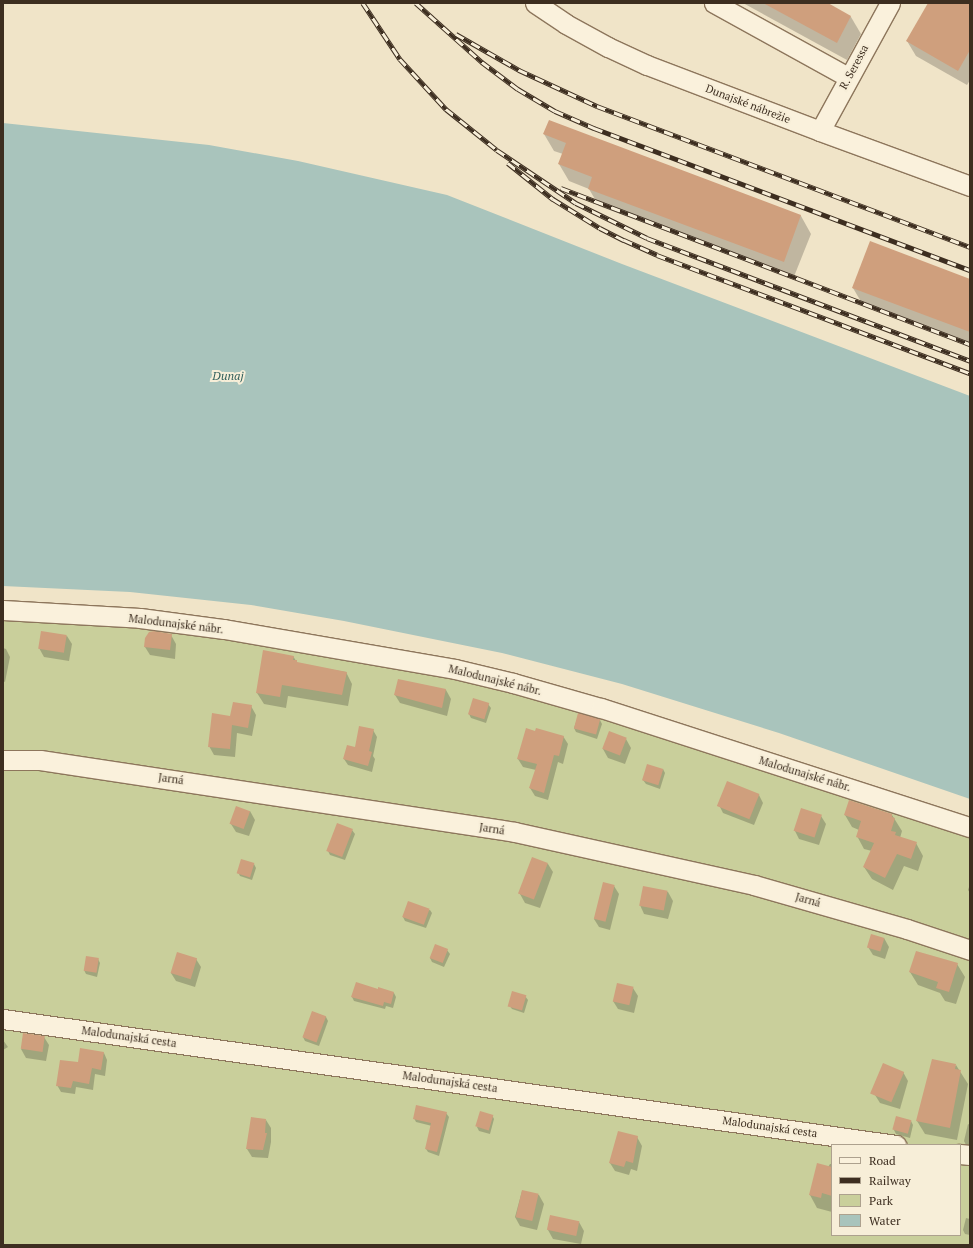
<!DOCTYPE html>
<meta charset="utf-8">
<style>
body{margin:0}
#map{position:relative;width:973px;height:1248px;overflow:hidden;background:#f0e4c8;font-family:"PT Serif",serif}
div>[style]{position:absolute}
.green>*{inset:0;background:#c9cf9b}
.water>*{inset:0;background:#a9c4bc}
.shadow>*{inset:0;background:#0003}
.building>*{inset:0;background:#cf9f7d;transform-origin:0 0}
.roads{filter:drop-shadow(1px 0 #8d765c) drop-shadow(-1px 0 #8d765c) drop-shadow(0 1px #8d765c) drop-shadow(0 -1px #8d765c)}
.minor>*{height:19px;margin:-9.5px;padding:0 9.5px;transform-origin:9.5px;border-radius:9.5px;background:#faf1dc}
.rail>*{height:4.5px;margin-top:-2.25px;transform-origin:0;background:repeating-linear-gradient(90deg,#f7eed8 0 9px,#3d2e20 0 18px);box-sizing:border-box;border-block:1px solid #3d2e20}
span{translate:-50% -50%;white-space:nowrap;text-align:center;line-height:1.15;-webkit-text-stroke:4px #f7eed8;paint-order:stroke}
.street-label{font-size:11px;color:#3d2e20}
.water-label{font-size:12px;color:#2f5d5a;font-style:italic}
.frame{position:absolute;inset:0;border:4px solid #3d2e20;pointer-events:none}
.legend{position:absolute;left:831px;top:1144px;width:130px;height:92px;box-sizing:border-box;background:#f7eed8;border:1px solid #ada18e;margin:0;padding:5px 7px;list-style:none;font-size:12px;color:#3d2e20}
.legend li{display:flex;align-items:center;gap:8px;height:20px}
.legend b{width:20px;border:1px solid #ada18e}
</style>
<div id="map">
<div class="green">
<div style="clip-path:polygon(evenodd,3px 617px,115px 621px,310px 649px,496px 687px,724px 754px,970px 835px,970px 1245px,3px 1245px,3px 617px,832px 1145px,960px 1145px,960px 1235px,832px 1235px,832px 1145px)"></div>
</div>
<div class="water">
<div style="clip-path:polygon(3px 123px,209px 145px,298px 161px,447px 195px,622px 264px,970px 396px,970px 799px,779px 733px,622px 684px,502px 653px,344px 621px,251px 605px,130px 592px,3px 586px)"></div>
</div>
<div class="shadow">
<div style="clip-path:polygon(743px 3px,826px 3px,851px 17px,861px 34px,847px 60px)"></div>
<div style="clip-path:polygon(929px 3px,970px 3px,970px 80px,967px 85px,916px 56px,907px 41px)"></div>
<div style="clip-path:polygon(549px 122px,801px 216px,811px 234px,793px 279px,599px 206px,589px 189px,569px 181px,559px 164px,563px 154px,554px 151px,544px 134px)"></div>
<div style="clip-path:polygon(970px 280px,970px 345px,863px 305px,853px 288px)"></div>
<div style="clip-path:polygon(171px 635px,176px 644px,175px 659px,150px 655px,145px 647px)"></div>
<div style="clip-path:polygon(67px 636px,72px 644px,69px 661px,44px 657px,39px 648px)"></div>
<div style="clip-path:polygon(3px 648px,6px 649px,10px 657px,5px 682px,3px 681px)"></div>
<div style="clip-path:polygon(293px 656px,298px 664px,346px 672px,352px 684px,348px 706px,288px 696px,286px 708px,264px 704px,257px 693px)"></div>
<div style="clip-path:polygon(399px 680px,446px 690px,451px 699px,447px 716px,400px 703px,395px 695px)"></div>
<div style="clip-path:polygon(488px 704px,491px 708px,486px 723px,471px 718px,469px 714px)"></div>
<div style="clip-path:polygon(251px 706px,256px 715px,252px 736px,237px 733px,235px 757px,214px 755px,209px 746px,231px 717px)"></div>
<div style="clip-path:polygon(579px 714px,600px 720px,602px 724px,597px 739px,576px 732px,574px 728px)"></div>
<div style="clip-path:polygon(373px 730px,377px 737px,373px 756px,375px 759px,372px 772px,348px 765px,344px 759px)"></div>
<div style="clip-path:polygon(536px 732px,563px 736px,568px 744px,563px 764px,558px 762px,548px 800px,535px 796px,530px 788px,536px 770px,523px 767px,518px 759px)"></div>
<div style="clip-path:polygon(626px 739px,631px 748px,625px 764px,608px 758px,603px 749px)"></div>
<div style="clip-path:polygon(663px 769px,665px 773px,660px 789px,646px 784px,643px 780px)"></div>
<div style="clip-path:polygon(728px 783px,759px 795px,763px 803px,754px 825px,723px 813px,719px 805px)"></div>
<div style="clip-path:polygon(250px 811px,255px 820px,249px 836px,236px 832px,231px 824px)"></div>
<div style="clip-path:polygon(845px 815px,892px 815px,902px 831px,900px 838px,916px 843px,923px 856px,918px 871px,904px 866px,893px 890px,872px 879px,864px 867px,872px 851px,864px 849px,857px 836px,859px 830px,852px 827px)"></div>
<div style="clip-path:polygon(821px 816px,826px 824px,819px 845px,799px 839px,795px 831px)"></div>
<div style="clip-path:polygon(352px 830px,355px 834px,345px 860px,330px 855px,328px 851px)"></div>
<div style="clip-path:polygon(532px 859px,548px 864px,553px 872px,540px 908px,525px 903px,520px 894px)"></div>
<div style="clip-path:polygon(254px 864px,256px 868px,252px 880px,240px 876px,238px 872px)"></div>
<div style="clip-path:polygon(970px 884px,970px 893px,968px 890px)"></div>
<div style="clip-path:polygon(614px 886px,619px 894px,610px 930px,599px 927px,594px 919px)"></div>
<div style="clip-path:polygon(644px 887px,668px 892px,673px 901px,668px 919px,644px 914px,640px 905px)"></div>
<div style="clip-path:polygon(430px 910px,432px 913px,426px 928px,405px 921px,403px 917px)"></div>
<div style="clip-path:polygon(884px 938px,889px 947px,885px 959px,873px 955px,868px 947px)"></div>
<div style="clip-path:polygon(447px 950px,450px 954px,444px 967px,432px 962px,430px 958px)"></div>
<div style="clip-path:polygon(98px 959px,100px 963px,97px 977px,86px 974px,84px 970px)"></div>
<div style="clip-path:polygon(196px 959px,201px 967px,195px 987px,176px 981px,171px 973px)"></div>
<div style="clip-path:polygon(957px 964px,965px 977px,956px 1004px,945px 1001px,940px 993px,918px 985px,910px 972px)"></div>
<div style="clip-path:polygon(633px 988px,638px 996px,634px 1013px,618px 1009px,613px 1001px)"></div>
<div style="clip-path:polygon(378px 990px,394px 993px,396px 997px,393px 1008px,386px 1006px,385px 1009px,354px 1001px,352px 997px)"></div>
<div style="clip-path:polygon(525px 996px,528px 1000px,524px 1013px,512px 1009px,509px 1005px)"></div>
<div style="clip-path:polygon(313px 1012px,326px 1017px,328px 1021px,319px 1046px,305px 1041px,303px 1037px)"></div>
<div style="clip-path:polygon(44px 1037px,49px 1045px,46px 1061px,26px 1058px,21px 1049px)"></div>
<div style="clip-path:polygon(3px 1040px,8px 1047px,3px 1050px)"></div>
<div style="clip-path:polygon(104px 1053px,107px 1060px,105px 1076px,95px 1074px,93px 1090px,76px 1087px,75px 1094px,61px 1092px,57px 1085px,78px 1063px)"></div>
<div style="clip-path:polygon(956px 1065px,968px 1084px,957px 1140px,925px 1134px,917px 1121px)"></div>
<div style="clip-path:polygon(903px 1072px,908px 1081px,900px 1109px,880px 1103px,875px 1095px)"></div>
<div style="clip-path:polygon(446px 1113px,449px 1117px,439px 1156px,428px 1152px,426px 1149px,432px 1126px,416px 1122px,414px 1118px)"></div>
<div style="clip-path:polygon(492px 1115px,494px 1119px,490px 1134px,479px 1131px,477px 1127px)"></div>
<div style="clip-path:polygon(897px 1117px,911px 1121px,913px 1125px,910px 1138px,896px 1134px,894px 1130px)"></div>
<div style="clip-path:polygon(266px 1120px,271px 1128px,271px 1142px,268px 1158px,252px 1157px,247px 1149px)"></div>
<div style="clip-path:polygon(968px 1124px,970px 1125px,970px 1146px,966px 1145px,964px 1141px)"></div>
<div style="clip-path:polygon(637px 1137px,642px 1146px,637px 1171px,631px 1169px,629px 1175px,615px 1171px,610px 1163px)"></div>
<div style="clip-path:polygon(830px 1164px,832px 1164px,832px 1212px,817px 1208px,810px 1195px)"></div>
<div style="clip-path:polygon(522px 1191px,539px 1195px,544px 1204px,537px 1230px,520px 1226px,515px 1217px)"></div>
<div style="clip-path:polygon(966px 1218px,970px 1219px,970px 1235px,965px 1234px,963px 1230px)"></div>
<div style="clip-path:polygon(579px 1222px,584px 1231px,581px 1244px,553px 1239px,548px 1230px)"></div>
</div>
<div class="building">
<div style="clip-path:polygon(763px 3px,828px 3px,851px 16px,837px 43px)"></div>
<div style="clip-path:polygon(928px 3px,970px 3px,970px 50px,958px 71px,906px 41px)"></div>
<div style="clip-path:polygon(549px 120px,801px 215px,784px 262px,588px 189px,592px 177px,558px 164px,566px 143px,543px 134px)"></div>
<div style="clip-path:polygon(870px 241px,970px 279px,970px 332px,852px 288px)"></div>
<div style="left:41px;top:631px;width:26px;height:18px;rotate:9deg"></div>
<div style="clip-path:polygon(154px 631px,172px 634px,170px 650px,144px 647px,145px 638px,149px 632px)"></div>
<div style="clip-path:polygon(263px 650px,294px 656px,293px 660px,297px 660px,297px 662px,347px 672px,342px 695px,282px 685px,280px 697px,256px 693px)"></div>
<div style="clip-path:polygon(398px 679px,446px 689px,442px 708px,394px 695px)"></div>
<div style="left:473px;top:698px;width:17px;height:17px;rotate:17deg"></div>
<div style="clip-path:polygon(233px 702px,252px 705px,248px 728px,232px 725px,230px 749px,208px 747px,212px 713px,230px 716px)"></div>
<div style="left:578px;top:713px;width:23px;height:16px;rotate:15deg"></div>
<div style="clip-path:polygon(359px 726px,374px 729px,369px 751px,372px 752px,368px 766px,343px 759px,347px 745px,355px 747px)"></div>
<div style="clip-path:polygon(526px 728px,535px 731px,536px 728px,564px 736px,559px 756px,554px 755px,544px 793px,529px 788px,537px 764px,517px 759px)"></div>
<div style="left:609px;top:731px;width:19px;height:19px;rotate:21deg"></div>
<div style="left:647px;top:764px;width:17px;height:17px;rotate:17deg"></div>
<div style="left:727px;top:781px;width:35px;height:27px;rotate:22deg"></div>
<div style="clip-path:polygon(849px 800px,892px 814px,892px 817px,895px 818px,891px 831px,896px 832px,895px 835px,917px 842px,911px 859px,897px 854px,885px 878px,863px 867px,874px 843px,856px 837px,861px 821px,844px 815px)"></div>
<div style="left:236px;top:806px;width:15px;height:19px;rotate:20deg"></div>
<div style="left:801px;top:808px;width:22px;height:24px;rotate:18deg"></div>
<div style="left:337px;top:823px;width:17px;height:30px;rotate:21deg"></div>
<div style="left:532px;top:857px;width:17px;height:39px;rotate:21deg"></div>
<div style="left:241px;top:859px;width:14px;height:15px;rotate:17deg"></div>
<div style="left:603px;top:882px;width:12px;height:38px;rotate:14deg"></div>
<div style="left:643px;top:886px;width:25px;height:20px;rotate:11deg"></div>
<div style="left:408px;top:901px;width:23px;height:17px;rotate:20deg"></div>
<div style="left:871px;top:934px;width:14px;height:14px;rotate:17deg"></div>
<div style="left:435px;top:944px;width:14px;height:15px;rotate:21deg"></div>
<div style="clip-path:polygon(916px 951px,958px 963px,949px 992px,936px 988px,938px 982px,909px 972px)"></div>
<div style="left:177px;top:952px;width:21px;height:22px;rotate:17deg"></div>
<div style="left:86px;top:956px;width:13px;height:15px;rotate:9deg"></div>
<div style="clip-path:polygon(356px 982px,378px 989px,378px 987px,394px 992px,391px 1004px,384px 1002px,383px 1006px,351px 997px)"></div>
<div style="left:617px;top:983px;width:17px;height:19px;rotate:13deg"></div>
<div style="left:512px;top:991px;width:15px;height:16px;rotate:16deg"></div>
<div style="left:312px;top:1011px;width:15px;height:28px;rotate:20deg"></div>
<div style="left:23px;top:1033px;width:22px;height:16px;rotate:8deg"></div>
<div style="clip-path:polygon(80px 1048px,104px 1052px,101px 1070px,92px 1068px,89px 1084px,73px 1081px,71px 1088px,56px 1086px,60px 1060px,78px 1062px)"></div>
<div style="clip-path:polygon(932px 1059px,956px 1064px,955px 1069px,961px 1070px,950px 1128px,916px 1121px)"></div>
<div style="left:883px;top:1063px;width:23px;height:33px;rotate:23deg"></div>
<div style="clip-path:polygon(416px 1105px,447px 1112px,437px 1152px,425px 1149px,431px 1123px,413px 1119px)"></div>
<div style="left:480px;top:1111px;width:14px;height:16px;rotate:17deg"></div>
<div style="left:896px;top:1116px;width:16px;height:14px;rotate:15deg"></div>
<div style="clip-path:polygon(251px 1117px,266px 1119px,265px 1133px,267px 1133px,263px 1150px,246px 1149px)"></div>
<div style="clip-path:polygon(618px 1131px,638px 1136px,633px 1163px,626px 1161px,624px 1167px,609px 1163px)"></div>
<div style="clip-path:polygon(817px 1163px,832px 1167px,832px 1196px,822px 1193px,821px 1198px,809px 1195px)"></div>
<div style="left:522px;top:1190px;width:17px;height:28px;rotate:13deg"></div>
<div style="left:550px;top:1215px;width:30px;height:15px;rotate:12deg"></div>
</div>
<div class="roads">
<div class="minor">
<div style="left:535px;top:3px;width:37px;rotate:34deg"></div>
<div style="left:566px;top:24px;width:48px;rotate:28.7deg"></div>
<div style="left:608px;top:47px;width:43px;rotate:24.8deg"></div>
<div style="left:647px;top:65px;width:185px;rotate:20.9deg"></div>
<div style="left:820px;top:131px;width:160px;rotate:20.1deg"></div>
<div style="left:714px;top:3px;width:153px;rotate:28.9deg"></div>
<div style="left:820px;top:131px;width:146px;rotate:-61.3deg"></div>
<div style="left:3px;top:610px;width:137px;rotate:3.3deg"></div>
<div style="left:140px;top:618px;width:85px;rotate:7.5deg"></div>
<div style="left:224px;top:629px;width:234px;rotate:9.8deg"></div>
<div style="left:455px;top:669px;width:60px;rotate:13.6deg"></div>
<div style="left:513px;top:683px;width:91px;rotate:15.9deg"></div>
<div style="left:601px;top:708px;width:388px;rotate:17.9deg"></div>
<div style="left:3px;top:760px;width:37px"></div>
<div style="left:40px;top:760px;width:480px;rotate:8.6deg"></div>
<div style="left:515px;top:832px;width:245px;rotate:12.5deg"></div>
<div style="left:754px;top:885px;width:159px;rotate:16deg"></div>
<div style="left:907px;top:929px;width:66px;rotate:18.4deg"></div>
<div style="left:3px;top:1019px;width:902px;rotate:8.03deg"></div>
<div style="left:960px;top:1154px;width:10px;rotate:6deg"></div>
</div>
</div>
<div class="rail">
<div style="left:363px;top:3px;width:67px;rotate:56.5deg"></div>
<div style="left:400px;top:59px;width:68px;rotate:47.4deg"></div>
<div style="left:446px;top:109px;width:65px;rotate:38.8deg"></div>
<div style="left:497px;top:150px;width:95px;rotate:33.9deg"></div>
<div style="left:576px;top:203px;width:79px;rotate:26.2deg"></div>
<div style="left:647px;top:238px;width:346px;rotate:20.8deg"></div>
<div style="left:416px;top:3px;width:89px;rotate:41.8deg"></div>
<div style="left:482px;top:62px;width:45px;rotate:36.9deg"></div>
<div style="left:518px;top:89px;width:43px;rotate:30.7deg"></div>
<div style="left:555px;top:111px;width:43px;rotate:23.6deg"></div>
<div style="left:594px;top:128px;width:402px;rotate:20.7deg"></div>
<div style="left:456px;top:34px;width:73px;rotate:29.7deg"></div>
<div style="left:519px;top:70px;width:86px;rotate:24.8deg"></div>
<div style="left:597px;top:106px;width:399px;rotate:20.7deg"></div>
<div style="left:508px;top:163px;width:58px;rotate:38.7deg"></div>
<div style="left:553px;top:199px;width:55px;rotate:31.7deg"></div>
<div style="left:600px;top:228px;width:27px;rotate:27deg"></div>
<div style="left:624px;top:240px;width:36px;rotate:24deg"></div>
<div style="left:657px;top:255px;width:335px;rotate:20.7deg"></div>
<div style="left:561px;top:188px;width:438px;rotate:20.9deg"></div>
</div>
<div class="street-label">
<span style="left:854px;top:67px;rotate:-62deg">R. Seressa</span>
<span style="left:748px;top:104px;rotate:21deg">Dunajské nábrežie</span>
<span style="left:176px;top:624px;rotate:7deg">Malodunajské nábr.</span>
<span style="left:495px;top:680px;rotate:14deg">Malodunajské nábr.</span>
<span style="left:805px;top:774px;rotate:17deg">Malodunajské nábr.</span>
<span style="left:171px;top:779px;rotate:8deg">Jarná</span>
<span style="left:492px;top:829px;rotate:9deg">Jarná</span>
<span style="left:808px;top:900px;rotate:16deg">Jarná</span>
<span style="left:129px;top:1037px;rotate:8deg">Malodunajská cesta</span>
<span style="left:450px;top:1082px;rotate:8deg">Malodunajská cesta</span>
<span style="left:770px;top:1127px;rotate:8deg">Malodunajská cesta</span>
</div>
<div class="water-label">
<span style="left:228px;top:376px">Dunaj</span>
</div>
<div class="frame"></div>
<ul class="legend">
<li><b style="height:5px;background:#faf1dc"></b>Road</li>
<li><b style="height:5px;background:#3d2e20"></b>Railway</li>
<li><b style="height:11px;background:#c9cf9b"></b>Park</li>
<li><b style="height:11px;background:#a9c4bc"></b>Water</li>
</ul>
</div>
